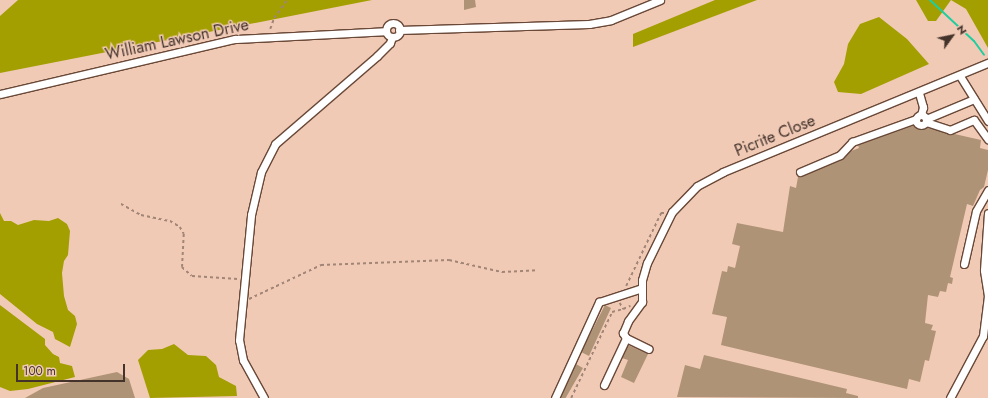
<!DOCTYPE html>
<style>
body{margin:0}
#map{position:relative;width:988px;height:398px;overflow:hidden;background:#f1cab6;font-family:Jost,sans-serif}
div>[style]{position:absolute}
.forest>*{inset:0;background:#a39f00}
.stream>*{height:2px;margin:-1px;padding:0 1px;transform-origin:1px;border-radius:1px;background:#1fce9f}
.building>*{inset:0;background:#af9376;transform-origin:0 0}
.path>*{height:1.5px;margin-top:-0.75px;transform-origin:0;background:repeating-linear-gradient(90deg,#a18576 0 3px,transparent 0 6px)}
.roads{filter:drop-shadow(1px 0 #694837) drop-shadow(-1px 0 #694837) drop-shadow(0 1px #694837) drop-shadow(0 -1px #694837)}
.minor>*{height:7px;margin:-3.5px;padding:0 3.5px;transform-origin:3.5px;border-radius:3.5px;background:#fff}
.minor>.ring{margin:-3.5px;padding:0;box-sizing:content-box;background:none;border:7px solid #fff;border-radius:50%}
span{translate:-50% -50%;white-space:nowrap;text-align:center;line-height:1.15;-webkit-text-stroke:3px #f1cab6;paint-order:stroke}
.street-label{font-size:16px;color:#43332b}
.north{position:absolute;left:932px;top:16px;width:40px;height:40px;-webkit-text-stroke:3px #f1cab6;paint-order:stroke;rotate:57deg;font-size:11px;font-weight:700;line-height:16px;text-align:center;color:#43332b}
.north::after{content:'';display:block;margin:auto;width:14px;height:18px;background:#43332b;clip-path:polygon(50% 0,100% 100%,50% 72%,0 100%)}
.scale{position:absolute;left:16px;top:364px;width:109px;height:18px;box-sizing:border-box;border:2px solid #43332b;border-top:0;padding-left:5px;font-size:12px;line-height:14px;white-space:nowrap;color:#43332b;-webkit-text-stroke:3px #f1cab6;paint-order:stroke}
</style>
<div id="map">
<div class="forest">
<div style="clip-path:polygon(18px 0,372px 0,0 73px,0 16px)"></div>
<div style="clip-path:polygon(715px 0,757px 0,633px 47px,633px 34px)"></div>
<div style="clip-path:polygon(916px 0,988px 0,988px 48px,966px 9px,951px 0,936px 21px,928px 21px)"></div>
<div style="clip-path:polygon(879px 17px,907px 39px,929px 64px,861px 94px,838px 92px,834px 82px,844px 64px,848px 44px,860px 24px)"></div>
<div style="clip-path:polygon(0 213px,4px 221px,11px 221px,18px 225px,34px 220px,49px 221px,58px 218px,67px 224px,70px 231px,68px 255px,64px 261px,62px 273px,64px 296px,68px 310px,75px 316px,77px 324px,70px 347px,55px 339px,53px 332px,37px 324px,0 294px)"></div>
<div style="clip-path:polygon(0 305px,45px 339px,45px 345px,53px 354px,59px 357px,60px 363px,72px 366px,75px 377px,28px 389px,10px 391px,0 387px)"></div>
<div style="clip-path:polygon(174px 344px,188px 355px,206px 356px,216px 365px,219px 377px,236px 386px,237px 396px,150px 398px,138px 360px,148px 350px,162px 349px)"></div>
</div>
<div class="stream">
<div style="left:930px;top:0;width:60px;rotate:43deg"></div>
<div style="left:974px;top:41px;width:17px;rotate:54deg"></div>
</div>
<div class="building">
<div style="clip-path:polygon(464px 0,475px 0,476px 7px,464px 10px)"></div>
<div style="clip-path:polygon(915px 125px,981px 140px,980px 148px,988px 150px,988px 170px,984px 187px,980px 190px,973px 206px,967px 204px,950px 277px,953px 278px,952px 284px,948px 283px,946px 292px,940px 291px,938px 297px,928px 295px,925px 323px,933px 325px,931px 330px,936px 331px,929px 361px,925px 360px,920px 382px,909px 379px,907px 389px,721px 345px,727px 317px,712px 314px,722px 271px,727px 272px,728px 266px,735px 268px,740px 246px,732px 244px,737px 223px,783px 232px,790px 186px,796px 188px,798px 177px,842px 160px,851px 151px,859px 148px,858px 145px)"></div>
<div style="clip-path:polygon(605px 305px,611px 308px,589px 356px,581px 352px)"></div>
<div style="clip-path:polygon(628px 345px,648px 354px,634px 383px,621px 377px,628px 360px,622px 358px)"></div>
<div style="clip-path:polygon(704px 355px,847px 389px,846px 393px,858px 396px,858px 398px,677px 397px,685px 365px,700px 369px)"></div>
<div style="left:576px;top:364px;width:8px;height:38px;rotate:30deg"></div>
<div style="clip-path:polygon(117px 372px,129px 379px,135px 398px,25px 398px,43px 388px)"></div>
</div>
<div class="path">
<div style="left:270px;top:29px;width:12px;rotate:-70deg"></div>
<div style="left:274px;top:18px;width:22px;rotate:-54deg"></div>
<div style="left:121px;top:204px;width:23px;rotate:29deg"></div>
<div style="left:141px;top:215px;width:30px;rotate:12deg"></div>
<div style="left:170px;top:221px;width:12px;rotate:31deg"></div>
<div style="left:180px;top:227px;width:8px;rotate:60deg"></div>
<div style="left:184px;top:234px;width:33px;rotate:93deg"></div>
<div style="left:182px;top:267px;width:13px;rotate:42deg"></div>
<div style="left:192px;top:276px;width:46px;rotate:3.7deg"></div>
<div style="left:626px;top:286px;width:81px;rotate:-64.4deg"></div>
<div style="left:661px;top:213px;width:3px"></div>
<div style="left:249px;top:299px;width:80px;rotate:-25.3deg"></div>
<div style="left:321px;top:265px;width:128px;rotate:-2.2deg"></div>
<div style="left:449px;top:260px;width:54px;rotate:12.8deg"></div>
<div style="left:502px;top:272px;width:35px;rotate:-3deg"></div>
<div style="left:620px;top:303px;width:7px;rotate:63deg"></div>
<div style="left:623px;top:309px;width:8px;rotate:-23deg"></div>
<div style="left:571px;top:398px;width:95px;rotate:-64.5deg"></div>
<div style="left:612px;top:312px;width:11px;rotate:-15deg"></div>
</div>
<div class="roads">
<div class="minor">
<div class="ring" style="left:386px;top:23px;width:7px;height:7px"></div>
<div style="left:399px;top:30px;width:190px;rotate:-1.8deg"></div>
<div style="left:589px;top:24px;width:22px;rotate:-10deg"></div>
<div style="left:611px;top:20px;width:53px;rotate:-22.2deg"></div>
<div style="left:960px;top:76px;width:53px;rotate:58.1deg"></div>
<div style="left:919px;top:93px;width:15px;rotate:74deg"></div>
<div style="left:923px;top:107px;width:8px;rotate:104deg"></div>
<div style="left:0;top:94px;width:241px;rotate:-13.2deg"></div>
<div style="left:235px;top:39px;width:151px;rotate:-3deg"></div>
<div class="ring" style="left:916px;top:115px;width:3px;height:3px"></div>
<div style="left:926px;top:119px;width:52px;rotate:-22.6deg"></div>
<div style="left:926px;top:122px;width:25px;rotate:18deg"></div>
<div style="left:950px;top:130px;width:26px;rotate:-23deg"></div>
<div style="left:974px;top:120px;width:24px;rotate:54deg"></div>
<div style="left:800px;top:172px;width:43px;rotate:-23deg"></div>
<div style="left:840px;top:155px;width:18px;rotate:-47deg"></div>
<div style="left:852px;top:142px;width:68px;rotate:-19.8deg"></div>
<div style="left:964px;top:264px;width:54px;rotate:-77.2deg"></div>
<div style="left:976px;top:211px;width:24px;rotate:-60deg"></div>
<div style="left:626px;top:338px;width:25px;rotate:26deg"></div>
<div style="left:604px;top:385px;width:52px;rotate:-64.9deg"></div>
<div style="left:626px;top:338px;width:6px;rotate:-121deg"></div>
<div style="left:623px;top:333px;width:13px;rotate:-67deg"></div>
<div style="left:628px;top:321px;width:24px;rotate:-54deg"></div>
<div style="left:642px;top:302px;width:22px;rotate:-90deg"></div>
<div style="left:642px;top:280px;width:18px;rotate:-74deg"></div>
<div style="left:647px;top:263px;width:57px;rotate:-63.9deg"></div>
<div style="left:672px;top:212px;width:36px;rotate:-46deg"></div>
<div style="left:697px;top:186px;width:30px;rotate:-28deg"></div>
<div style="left:723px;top:172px;width:287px;rotate:-22.4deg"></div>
<div style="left:264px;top:398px;width:43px;rotate:-118.9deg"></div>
<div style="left:243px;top:360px;width:20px;rotate:-101deg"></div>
<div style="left:239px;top:340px;width:126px;rotate:-84.5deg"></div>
<div style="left:251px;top:215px;width:44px;rotate:-76.9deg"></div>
<div style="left:261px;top:172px;width:31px;rotate:-63deg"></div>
<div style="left:275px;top:144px;width:135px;rotate:-40.8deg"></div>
<div style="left:377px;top:56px;width:18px;rotate:-45deg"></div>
<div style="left:390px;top:43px;width:6px;rotate:-72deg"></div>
<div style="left:555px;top:398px;width:106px;rotate:-65.4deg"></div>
<div style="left:599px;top:302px;width:45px;rotate:-18deg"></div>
<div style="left:950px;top:398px;width:70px;rotate:-62deg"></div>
<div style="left:983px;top:336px;width:40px;rotate:-82.9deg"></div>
<div style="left:988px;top:296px;width:26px;rotate:-99deg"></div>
<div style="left:984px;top:270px;width:57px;rotate:-86deg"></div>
</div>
</div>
<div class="street-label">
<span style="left:177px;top:40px;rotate:-12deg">William Lawson Drive</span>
<span style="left:775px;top:136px;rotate:-22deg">Picrite Close</span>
</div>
<div class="north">N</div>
<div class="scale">100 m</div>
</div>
